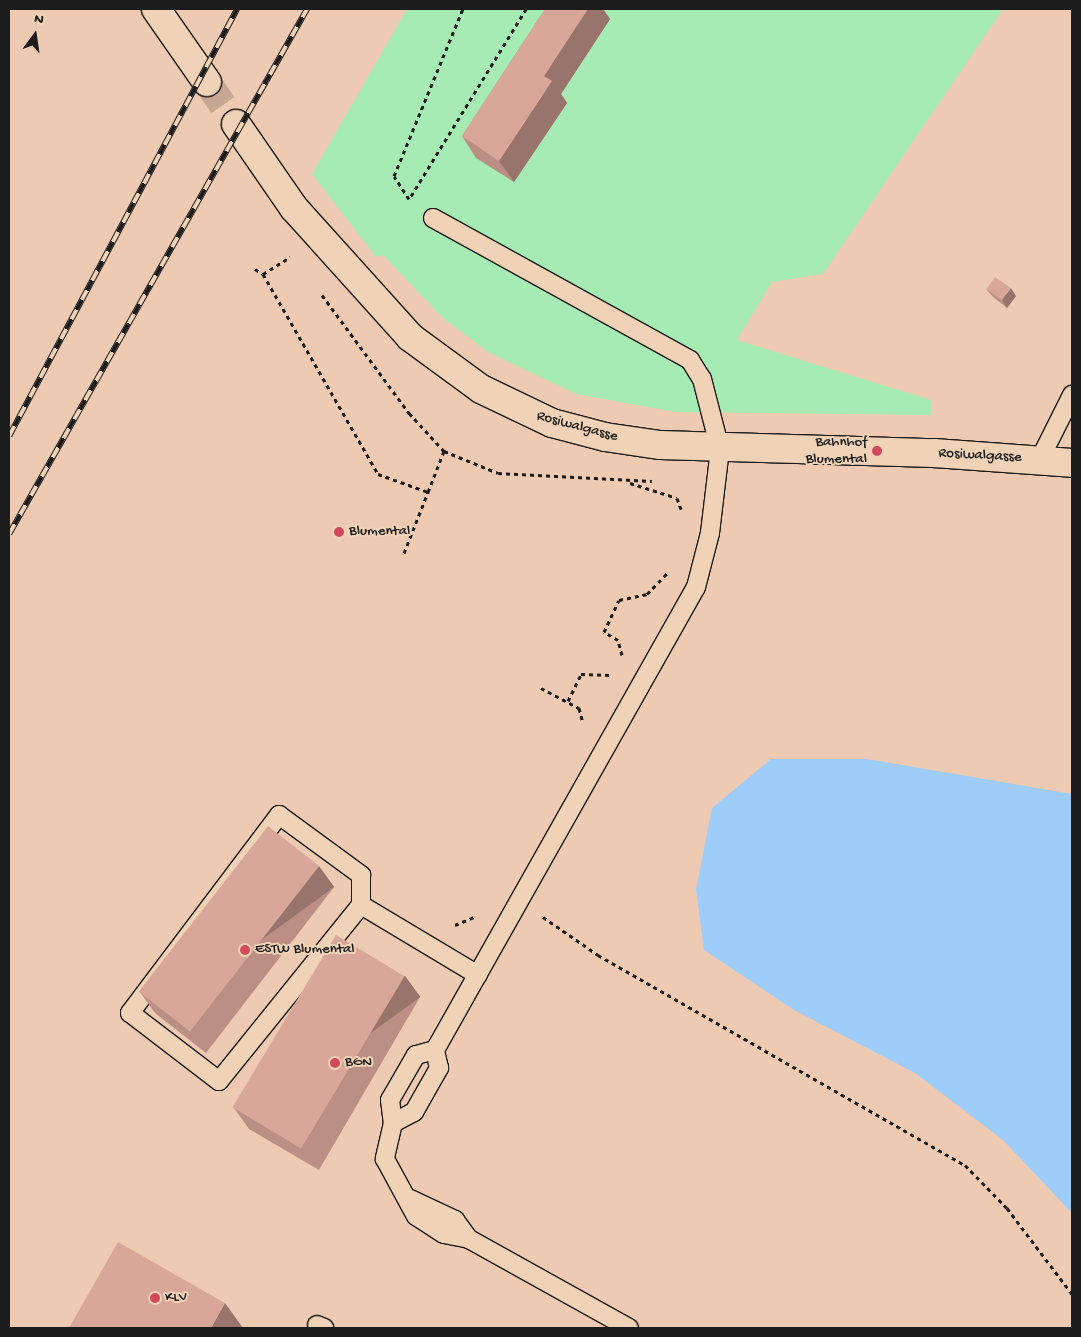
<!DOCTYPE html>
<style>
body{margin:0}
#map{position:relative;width:1081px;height:1337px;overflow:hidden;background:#efcab2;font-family:"Gochi Hand",sans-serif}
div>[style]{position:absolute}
.green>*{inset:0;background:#a6eab4}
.water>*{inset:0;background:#9ecdfa}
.minor-tunnel>*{height:28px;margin-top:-14px;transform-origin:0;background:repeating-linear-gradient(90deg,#c5a794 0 28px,transparent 0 42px)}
.path>*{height:3px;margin-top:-1.5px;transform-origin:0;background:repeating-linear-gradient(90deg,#1c1c1c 0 4px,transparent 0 8px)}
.roads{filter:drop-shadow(1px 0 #1c1c1c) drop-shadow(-1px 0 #1c1c1c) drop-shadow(0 1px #1c1c1c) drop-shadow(0 -1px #1c1c1c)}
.service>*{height:18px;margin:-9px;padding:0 9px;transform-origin:9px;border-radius:9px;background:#f0d3b6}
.minor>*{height:28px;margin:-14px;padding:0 14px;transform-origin:14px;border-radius:14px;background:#f0d3b6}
.rail>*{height:5.5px;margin-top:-2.75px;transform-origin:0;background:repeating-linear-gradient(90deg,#f0d3b6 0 11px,#1c1c1c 0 22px);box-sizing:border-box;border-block:1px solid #1c1c1c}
.wall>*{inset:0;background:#bb8f84}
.shaded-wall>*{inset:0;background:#98746c;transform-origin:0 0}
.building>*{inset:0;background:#d9a69a;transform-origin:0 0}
.dots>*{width:14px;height:14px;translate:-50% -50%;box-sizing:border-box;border:2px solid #f0d3b6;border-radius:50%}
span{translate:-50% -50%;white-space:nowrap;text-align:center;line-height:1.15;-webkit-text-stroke:4px #f0d3b6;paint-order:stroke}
.street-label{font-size:15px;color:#1c1c1c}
.poi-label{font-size:15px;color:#1c1c1c}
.right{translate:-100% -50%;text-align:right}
.left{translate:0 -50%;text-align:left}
.frame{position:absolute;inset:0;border:10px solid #1c1c1c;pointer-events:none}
.north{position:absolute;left:10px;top:10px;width:50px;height:50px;-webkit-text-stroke:4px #f0d3b6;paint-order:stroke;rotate:14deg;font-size:14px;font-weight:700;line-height:20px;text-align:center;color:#1c1c1c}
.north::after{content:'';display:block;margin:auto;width:18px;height:22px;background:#1c1c1c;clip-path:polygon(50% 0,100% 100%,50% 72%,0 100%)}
</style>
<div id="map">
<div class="green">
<div style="clip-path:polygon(407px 9px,1003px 9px,823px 274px,772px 282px,737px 340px,931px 400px,931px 415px,676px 412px,576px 394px,488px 352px,443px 318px,383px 255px,376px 257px,312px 174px)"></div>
</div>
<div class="water">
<div style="clip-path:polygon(771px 759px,867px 759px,1072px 794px,1072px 1213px,1003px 1140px,915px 1073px,794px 1010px,704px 950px,696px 889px,712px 808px)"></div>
</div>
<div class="minor-tunnel">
<div style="left:207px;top:82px;width:51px;rotate:55.4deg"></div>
</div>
<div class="path">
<div style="left:411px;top:196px;width:220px;rotate:-58.4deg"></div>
<div style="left:409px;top:199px;width:27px;rotate:-123deg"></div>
<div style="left:394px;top:176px;width:181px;rotate:-67.6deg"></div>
<div style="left:255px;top:269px;width:9px;rotate:32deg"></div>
<div style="left:263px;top:274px;width:231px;rotate:60.1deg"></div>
<div style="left:378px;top:474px;width:53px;rotate:19.8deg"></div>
<div style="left:428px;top:492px;width:44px;rotate:-68.7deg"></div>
<div style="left:263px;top:274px;width:32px;rotate:-32deg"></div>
<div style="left:322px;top:295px;width:147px;rotate:53.6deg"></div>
<div style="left:409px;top:413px;width:52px;rotate:47.4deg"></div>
<div style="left:444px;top:451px;width:58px;rotate:22.2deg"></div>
<div style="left:498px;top:473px;width:154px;rotate:3deg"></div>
<div style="left:630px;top:483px;width:49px;rotate:17.7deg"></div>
<div style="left:677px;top:498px;width:12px;rotate:70deg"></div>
<div style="left:404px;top:553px;width:66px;rotate:-68.5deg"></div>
<div style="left:622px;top:655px;width:16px;rotate:-105deg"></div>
<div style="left:618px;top:640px;width:16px;rotate:-150deg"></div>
<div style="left:604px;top:632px;width:35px;rotate:-65deg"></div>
<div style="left:619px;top:600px;width:29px;rotate:-12deg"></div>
<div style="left:647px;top:594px;width:30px;rotate:-46deg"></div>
<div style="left:541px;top:688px;width:43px;rotate:27.8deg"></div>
<div style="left:579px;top:708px;width:16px;rotate:75deg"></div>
<div style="left:568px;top:701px;width:30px;rotate:-64deg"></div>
<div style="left:581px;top:674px;width:29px;rotate:2deg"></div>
<div style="left:543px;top:917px;width:67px;rotate:34.6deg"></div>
<div style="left:598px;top:955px;width:423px;rotate:29.8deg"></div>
<div style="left:965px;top:1165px;width:60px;rotate:45.7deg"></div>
<div style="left:1007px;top:1208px;width:108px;rotate:52.9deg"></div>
<div style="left:455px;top:925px;width:21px;rotate:-23deg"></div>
</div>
<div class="roads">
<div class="service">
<div style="left:433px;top:218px;width:294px;rotate:28.9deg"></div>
<div style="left:690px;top:360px;width:22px;rotate:58deg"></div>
<div style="left:702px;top:379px;width:72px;rotate:75.6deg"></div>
<div style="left:720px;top:449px;width:85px;rotate:96.8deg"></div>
<div style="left:710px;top:533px;width:56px;rotate:104.5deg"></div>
<div style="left:696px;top:587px;width:531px;rotate:119.41deg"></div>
<div style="left:435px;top:1050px;width:20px;rotate:165deg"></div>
<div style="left:416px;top:1055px;width:52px;rotate:120deg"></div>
<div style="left:390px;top:1100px;width:23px;rotate:83deg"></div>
<div style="left:393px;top:1123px;width:37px;rotate:103deg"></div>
<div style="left:385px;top:1159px;width:65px;rotate:61.5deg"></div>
<div style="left:416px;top:1216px;width:33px;rotate:33deg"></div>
<div style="left:444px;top:1234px;width:25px;rotate:11deg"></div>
<div style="left:469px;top:1239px;width:183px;rotate:29.1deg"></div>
<div style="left:1040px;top:459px;width:72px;rotate:-63.4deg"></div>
<div style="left:279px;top:815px;width:102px;rotate:36.2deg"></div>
<div style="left:361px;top:875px;width:30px;rotate:90deg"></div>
<div style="left:361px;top:905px;width:226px;rotate:128.9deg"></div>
<div style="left:219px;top:1081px;width:112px;rotate:-142.6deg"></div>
<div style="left:130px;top:1013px;width:248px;rotate:-53deg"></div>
<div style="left:361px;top:905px;width:136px;rotate:30.9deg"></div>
<div style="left:393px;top:1123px;width:24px;rotate:-28deg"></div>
<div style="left:414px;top:1112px;width:51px;rotate:-60.4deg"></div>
<div style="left:439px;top:1068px;width:18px;rotate:-103deg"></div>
<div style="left:410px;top:1199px;width:50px;rotate:25deg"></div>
<div style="left:455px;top:1220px;width:24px;rotate:54deg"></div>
<div style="left:317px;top:1325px;width:8px;rotate:23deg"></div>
</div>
<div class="minor">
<div style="left:156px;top:9px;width:89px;rotate:55.1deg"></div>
<div style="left:236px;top:124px;width:102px;rotate:55.4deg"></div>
<div style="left:294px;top:208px;width:173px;rotate:48deg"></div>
<div style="left:410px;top:337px;width:88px;rotate:36.2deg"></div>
<div style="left:481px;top:389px;width:79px;rotate:25.6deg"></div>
<div style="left:552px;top:423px;width:55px;rotate:14.8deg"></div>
<div style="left:605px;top:437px;width:56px;rotate:8.3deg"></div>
<div style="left:660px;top:445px;width:274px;rotate:1.7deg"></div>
<div style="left:934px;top:453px;width:138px;rotate:4.1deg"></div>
</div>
</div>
<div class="rail">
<div style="left:9px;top:436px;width:484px;rotate:-61.9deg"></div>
<div style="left:9px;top:534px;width:604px;rotate:-60.42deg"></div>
</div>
<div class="wall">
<div style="clip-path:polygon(545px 9px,603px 9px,610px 19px,561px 94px,567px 103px,514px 182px,476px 158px,462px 136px)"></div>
<div style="clip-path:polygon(986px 289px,1016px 296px,1007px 308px,992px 296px)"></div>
<div style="clip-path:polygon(334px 887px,206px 1053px,155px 1013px,140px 992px)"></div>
<div style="clip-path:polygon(405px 976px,420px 997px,319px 1170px,249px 1129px,234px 1108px)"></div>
</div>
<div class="shaded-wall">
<div style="clip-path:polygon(588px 9px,603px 9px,610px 19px,561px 94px,567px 103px,514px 182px,499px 161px,544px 76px)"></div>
<div style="clip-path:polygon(1011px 288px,1016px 296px,1007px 308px,1002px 300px)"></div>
<div style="left:319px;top:866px;width:26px;height:210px;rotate:54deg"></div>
<div style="left:405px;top:976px;width:26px;height:200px;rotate:54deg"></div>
<div style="clip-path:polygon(225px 1303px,243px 1328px,211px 1328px)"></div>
</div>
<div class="building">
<div style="clip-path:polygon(545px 9px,588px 9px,544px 76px,552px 81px,499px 161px,462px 136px)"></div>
<div style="left:995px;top:277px;width:19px;height:15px;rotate:35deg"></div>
<div style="left:268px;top:826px;width:65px;height:210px;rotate:38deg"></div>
<div style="left:336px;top:935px;width:80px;height:201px;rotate:31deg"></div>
<div style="clip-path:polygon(118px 1242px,225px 1303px,211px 1328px,69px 1328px)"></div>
</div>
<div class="dots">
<div style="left:877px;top:451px;background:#d1495b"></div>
<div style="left:339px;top:532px;background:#d1495b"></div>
<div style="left:245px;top:950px;background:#d1495b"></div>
<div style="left:335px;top:1063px;background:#d1495b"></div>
<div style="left:155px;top:1298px;background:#d1495b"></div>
</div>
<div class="street-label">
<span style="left:577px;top:427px;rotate:15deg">Rosiwalgasse</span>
<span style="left:980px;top:456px;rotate:3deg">Rosiwalgasse</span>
</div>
<div class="poi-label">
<span class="right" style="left:867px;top:451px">Bahnhof<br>Blumental</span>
<span class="left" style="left:349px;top:532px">Blumental</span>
<span class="left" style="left:255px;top:950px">ESTW Blumental</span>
<span class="left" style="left:345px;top:1063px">BGN</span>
<span class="left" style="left:165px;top:1298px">KLV</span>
</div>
<div class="frame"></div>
<div class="north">N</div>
</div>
